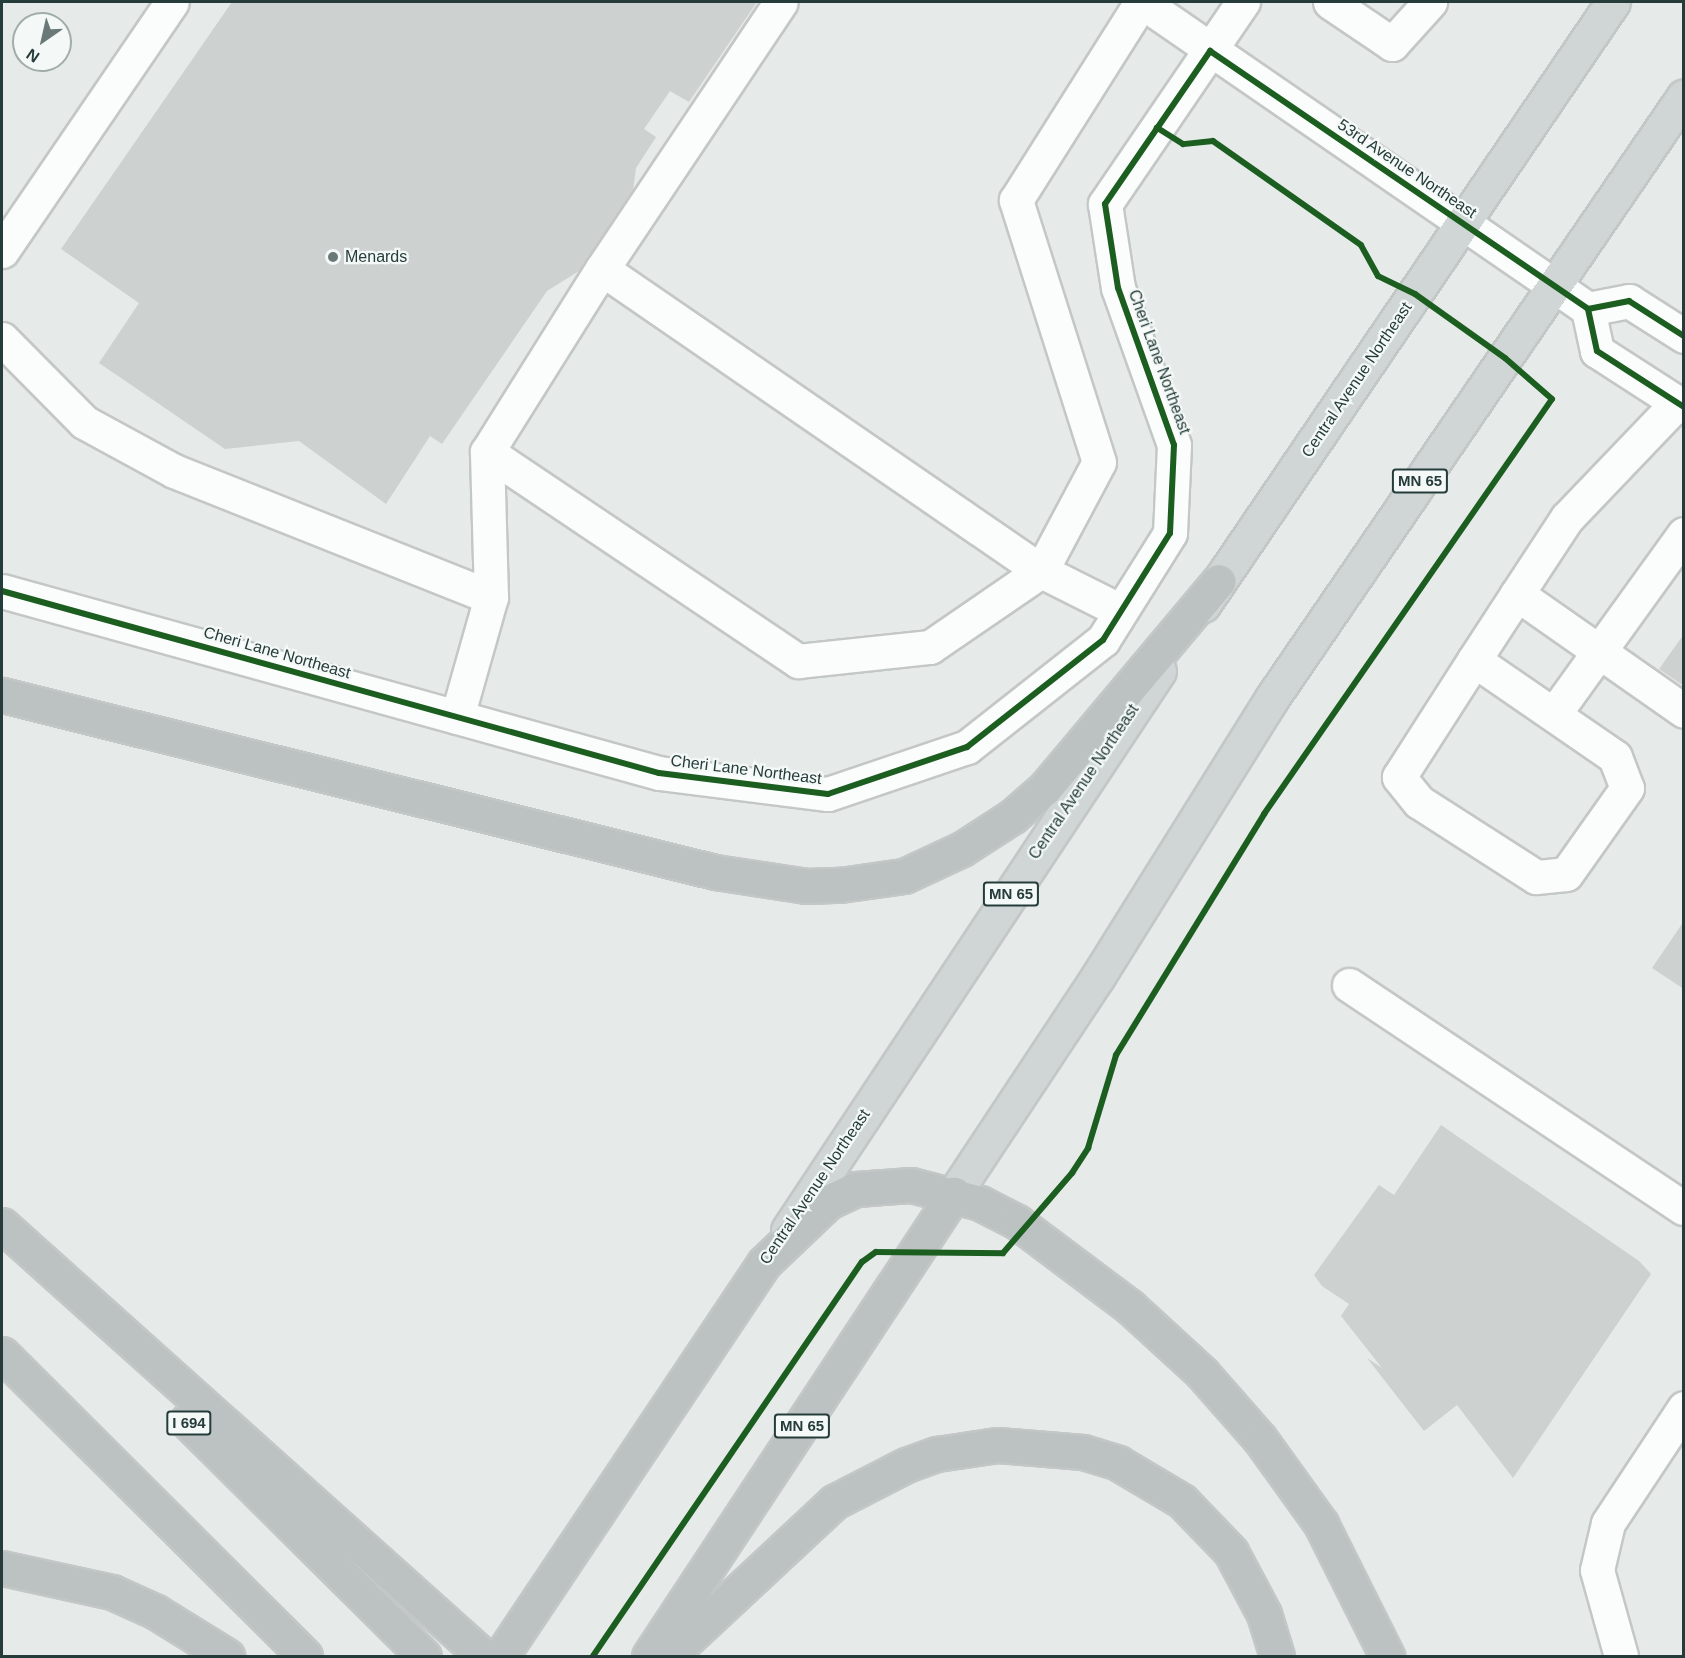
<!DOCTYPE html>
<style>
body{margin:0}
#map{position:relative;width:1685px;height:1658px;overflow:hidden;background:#e6eae9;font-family:Helvetica,sans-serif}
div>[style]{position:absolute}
.building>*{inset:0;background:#cdd1d0}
.roads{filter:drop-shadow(2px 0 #c3c7c6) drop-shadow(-2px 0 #c3c7c6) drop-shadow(0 2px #c3c7c6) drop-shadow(0 -2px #c3c7c6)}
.minor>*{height:33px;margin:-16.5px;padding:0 16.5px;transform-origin:16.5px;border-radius:16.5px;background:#fbfcfc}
.major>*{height:33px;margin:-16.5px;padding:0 16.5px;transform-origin:16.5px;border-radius:16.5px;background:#cfd6d5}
.highway>*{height:33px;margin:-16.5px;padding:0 16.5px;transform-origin:16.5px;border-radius:16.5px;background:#bcc2c2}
.cycleway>*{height:6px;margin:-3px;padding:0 3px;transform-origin:3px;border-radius:3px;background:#1b5e20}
.dots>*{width:16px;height:16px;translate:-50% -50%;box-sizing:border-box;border:3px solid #f4f9f7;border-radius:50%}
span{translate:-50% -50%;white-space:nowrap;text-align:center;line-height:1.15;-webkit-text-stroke:4.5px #f4f9f7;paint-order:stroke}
.shield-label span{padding:2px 4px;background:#f4f9f7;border:2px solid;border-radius:4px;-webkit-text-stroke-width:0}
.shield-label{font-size:15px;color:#253c3a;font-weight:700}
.street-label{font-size:16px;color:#253c3a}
.poi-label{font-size:16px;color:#253c3a}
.left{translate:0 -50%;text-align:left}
.frame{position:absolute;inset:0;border:3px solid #253c3a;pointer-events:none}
.north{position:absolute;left:12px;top:12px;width:60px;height:60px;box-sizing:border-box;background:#f4f9f7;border:2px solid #a1adab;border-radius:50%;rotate:214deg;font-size:16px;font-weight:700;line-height:24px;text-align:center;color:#253c3a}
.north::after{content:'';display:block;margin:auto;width:21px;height:27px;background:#697977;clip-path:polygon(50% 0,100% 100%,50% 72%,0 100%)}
</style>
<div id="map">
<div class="building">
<div style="clip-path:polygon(232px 2px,757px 2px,689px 102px,670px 91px,644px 129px,656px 137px,636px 168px,631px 206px,587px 266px,547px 291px,442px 444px,430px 436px,386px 504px,299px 441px,225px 449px,99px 363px,139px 303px,61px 249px)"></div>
<div style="clip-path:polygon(1684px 634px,1684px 686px,1659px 669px)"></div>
<div style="clip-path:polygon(1684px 921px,1684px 989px,1652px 968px)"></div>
<div style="clip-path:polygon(1441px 1125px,1639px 1261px,1651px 1274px,1513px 1478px,1457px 1405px,1424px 1431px,1367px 1358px,1382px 1368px,1341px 1316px,1349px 1304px,1322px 1286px,1314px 1275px,1379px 1185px,1394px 1195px)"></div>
</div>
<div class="roads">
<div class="minor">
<div style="left:1142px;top:2px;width:541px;rotate:34.54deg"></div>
<div style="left:1588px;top:309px;width:42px;rotate:-11deg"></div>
<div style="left:1629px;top:301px;width:65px;rotate:32.5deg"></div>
<div style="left:1330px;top:2px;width:75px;rotate:34.1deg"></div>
<div style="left:1392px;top:44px;width:57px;rotate:-47.9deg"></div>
<div style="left:2px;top:251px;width:301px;rotate:-55.7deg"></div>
<div style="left:602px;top:269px;width:321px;rotate:-56.2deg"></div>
<div style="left:1588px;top:309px;width:43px;rotate:77.9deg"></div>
<div style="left:1597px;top:351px;width:103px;rotate:32.8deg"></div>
<div style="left:2px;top:339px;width:117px;rotate:45.3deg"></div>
<div style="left:84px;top:422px;width:102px;rotate:28.6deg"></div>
<div style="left:174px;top:471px;width:341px;rotate:21.7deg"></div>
<div style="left:487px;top:452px;width:375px;rotate:33.9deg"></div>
<div style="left:798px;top:661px;width:133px;rotate:-6.1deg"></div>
<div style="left:930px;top:647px;width:135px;rotate:-34.4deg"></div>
<div style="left:1041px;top:571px;width:123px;rotate:-62deg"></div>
<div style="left:1099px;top:462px;width:275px;rotate:-107.6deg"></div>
<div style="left:1016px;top:200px;width:234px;rotate:-57.7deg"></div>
<div style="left:2px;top:591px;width:682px;rotate:15.48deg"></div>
<div style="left:659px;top:773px;width:170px;rotate:7.1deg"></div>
<div style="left:828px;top:794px;width:147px;rotate:-18.7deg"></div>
<div style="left:967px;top:747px;width:173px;rotate:-38.2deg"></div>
<div style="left:1103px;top:640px;width:126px;rotate:-57.9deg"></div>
<div style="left:1170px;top:533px;width:88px;rotate:-87.4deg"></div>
<div style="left:1174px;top:445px;width:167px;rotate:-109.6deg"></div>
<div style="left:1118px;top:288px;width:85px;rotate:-98.8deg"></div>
<div style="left:1105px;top:204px;width:245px;rotate:-55.7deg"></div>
<div style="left:1517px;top:594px;width:204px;rotate:35deg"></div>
<div style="left:1474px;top:660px;width:171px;rotate:34.5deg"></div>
<div style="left:1615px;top:757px;width:33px;rotate:69deg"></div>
<div style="left:1627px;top:788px;width:105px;rotate:125.3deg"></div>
<div style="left:1566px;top:874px;width:30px;rotate:174deg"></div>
<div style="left:1536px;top:877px;width:139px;rotate:-147.3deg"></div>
<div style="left:1419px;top:802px;width:32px;rotate:-129deg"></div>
<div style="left:1399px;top:777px;width:139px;rotate:-57.3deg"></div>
<div style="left:1474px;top:660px;width:79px;rotate:-56.9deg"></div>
<div style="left:1517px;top:594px;width:91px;rotate:-56.7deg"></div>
<div style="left:1567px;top:518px;width:159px;rotate:-46.3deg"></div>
<div style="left:1554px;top:714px;width:222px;rotate:-54.2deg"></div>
<div style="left:457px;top:717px;width:125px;rotate:-74.2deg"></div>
<div style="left:491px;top:597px;width:145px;rotate:-91.6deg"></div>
<div style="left:487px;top:452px;width:216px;rotate:-57.9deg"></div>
<div style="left:602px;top:269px;width:533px;rotate:34.53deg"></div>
<div style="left:1041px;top:571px;width:89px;rotate:26.6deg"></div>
<div style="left:1349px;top:985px;width:402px;rotate:33.7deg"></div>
<div style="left:1621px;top:1656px;width:89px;rotate:-105.6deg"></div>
<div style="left:1597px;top:1570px;width:48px;rotate:-76.8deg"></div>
<div style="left:1608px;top:1523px;width:138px;rotate:-56.5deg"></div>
</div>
<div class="major">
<div style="left:1203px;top:605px;width:729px;rotate:-55.79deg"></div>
<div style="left:954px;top:1194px;width:259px;rotate:-56.5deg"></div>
<div style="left:1097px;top:978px;width:330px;rotate:-58deg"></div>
<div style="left:1272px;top:698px;width:729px;rotate:-55.61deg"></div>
<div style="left:788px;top:1230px;width:671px;rotate:-56.43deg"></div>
</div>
<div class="highway">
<div style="left:2px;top:695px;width:735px;rotate:13.94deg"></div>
<div style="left:715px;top:872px;width:92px;rotate:8.7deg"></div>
<div style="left:806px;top:886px;width:34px;rotate:-2deg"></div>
<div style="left:840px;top:885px;width:65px;rotate:-8deg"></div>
<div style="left:904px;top:876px;width:64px;rotate:-25deg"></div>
<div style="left:962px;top:849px;width:61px;rotate:-32.9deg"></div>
<div style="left:1013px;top:816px;width:43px;rotate:-41.2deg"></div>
<div style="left:1045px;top:788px;width:270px;rotate:-50deg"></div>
<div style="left:2px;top:1225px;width:646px;rotate:41.86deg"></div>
<div style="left:2px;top:1354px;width:428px;rotate:44.9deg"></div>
<div style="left:187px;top:1421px;width:334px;rotate:44.8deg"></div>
<div style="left:2px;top:1568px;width:113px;rotate:12.3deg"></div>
<div style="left:112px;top:1592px;width:48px;rotate:24.4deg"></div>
<div style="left:156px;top:1612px;width:84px;rotate:31.8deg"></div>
<div style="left:501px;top:1656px;width:473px;rotate:-56.2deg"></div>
<div style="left:764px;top:1263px;width:88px;rotate:-43.6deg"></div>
<div style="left:828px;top:1202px;width:31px;rotate:-25deg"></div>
<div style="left:856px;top:1189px;width:55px;rotate:-4.2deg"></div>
<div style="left:911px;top:1185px;width:71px;rotate:14.6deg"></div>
<div style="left:980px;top:1203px;width:42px;rotate:27.2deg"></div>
<div style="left:1017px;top:1222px;width:140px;rotate:36.9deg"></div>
<div style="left:1129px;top:1306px;width:99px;rotate:42.5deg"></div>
<div style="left:1202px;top:1373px;width:88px;rotate:48.7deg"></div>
<div style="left:1260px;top:1439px;width:105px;rotate:54.3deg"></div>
<div style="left:1321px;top:1524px;width:148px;rotate:63.4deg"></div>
<div style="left:649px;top:1656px;width:554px;rotate:-56.57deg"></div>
<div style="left:669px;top:1656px;width:226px;rotate:-43deg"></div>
<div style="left:834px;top:1502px;width:81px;rotate:-27.2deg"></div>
<div style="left:906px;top:1465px;width:33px;rotate:-20deg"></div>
<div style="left:937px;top:1454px;width:62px;rotate:-8.4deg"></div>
<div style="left:998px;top:1445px;width:85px;rotate:4.7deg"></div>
<div style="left:1083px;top:1452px;width:37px;rotate:17deg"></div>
<div style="left:1118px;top:1463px;width:74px;rotate:30.7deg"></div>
<div style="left:1182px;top:1501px;width:71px;rotate:46.1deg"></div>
<div style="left:1231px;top:1552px;width:70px;rotate:62deg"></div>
<div style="left:1264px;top:1614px;width:44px;rotate:72.8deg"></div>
</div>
</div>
<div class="cycleway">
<div style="left:1588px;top:309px;width:43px;rotate:77.9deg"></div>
<div style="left:1597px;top:351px;width:103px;rotate:32.8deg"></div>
<div style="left:2px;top:591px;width:682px;rotate:15.48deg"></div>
<div style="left:659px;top:773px;width:170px;rotate:7.1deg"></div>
<div style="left:828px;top:794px;width:147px;rotate:-18.7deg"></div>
<div style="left:967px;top:747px;width:173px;rotate:-38.2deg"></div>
<div style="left:1103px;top:640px;width:126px;rotate:-57.9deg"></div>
<div style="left:1170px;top:533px;width:88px;rotate:-87.4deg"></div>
<div style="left:1174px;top:445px;width:167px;rotate:-109.6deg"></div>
<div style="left:1118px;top:288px;width:85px;rotate:-98.8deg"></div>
<div style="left:1105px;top:204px;width:186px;rotate:-55.5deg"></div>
<div style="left:1210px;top:51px;width:458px;rotate:34.3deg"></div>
<div style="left:1588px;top:309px;width:42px;rotate:-11deg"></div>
<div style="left:1629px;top:301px;width:65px;rotate:32.5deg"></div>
<div style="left:593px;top:1656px;width:477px;rotate:-55.7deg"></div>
<div style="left:862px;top:1262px;width:17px;rotate:-36deg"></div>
<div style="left:876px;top:1252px;width:127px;rotate:0.5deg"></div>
<div style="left:1003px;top:1253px;width:106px;rotate:-49.2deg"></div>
<div style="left:1072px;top:1173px;width:30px;rotate:-57deg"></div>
<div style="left:1088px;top:1148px;width:97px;rotate:-73.2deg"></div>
<div style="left:1116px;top:1055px;width:283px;rotate:-58.4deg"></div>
<div style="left:1264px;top:814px;width:505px;rotate:-55.24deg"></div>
<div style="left:1552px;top:399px;width:62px;rotate:-138.9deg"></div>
<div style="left:1505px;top:358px;width:110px;rotate:-144.6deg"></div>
<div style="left:1415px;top:294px;width:41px;rotate:-154.1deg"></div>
<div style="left:1378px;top:276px;width:35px;rotate:-119deg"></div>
<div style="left:1361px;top:245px;width:181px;rotate:-144.9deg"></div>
<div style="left:1213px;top:141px;width:30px;rotate:174deg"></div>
<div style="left:1183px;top:144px;width:31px;rotate:-148deg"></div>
</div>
<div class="dots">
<div style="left:333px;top:257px;background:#697977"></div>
</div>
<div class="shield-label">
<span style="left:1420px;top:481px">MN 65</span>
<span style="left:1011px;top:894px">MN 65</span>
<span style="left:189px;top:1423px">I 694</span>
<span style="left:802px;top:1426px">MN 65</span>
</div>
<div class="street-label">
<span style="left:1407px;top:169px;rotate:34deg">53rd Avenue Northeast</span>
<span style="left:1159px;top:362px;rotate:70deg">Cheri Lane Northeast</span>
<span style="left:1357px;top:380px;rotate:-56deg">Central Avenue Northeast</span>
<span style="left:277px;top:653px;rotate:16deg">Cheri Lane Northeast</span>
<span style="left:746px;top:770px;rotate:7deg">Cheri Lane Northeast</span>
<span style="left:1084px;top:782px;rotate:-56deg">Central Avenue Northeast</span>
<span style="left:815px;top:1187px;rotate:-56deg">Central Avenue Northeast</span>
</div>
<div class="poi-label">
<span class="left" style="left:345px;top:257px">Menards</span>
</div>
<div class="frame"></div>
<div class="north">N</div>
</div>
